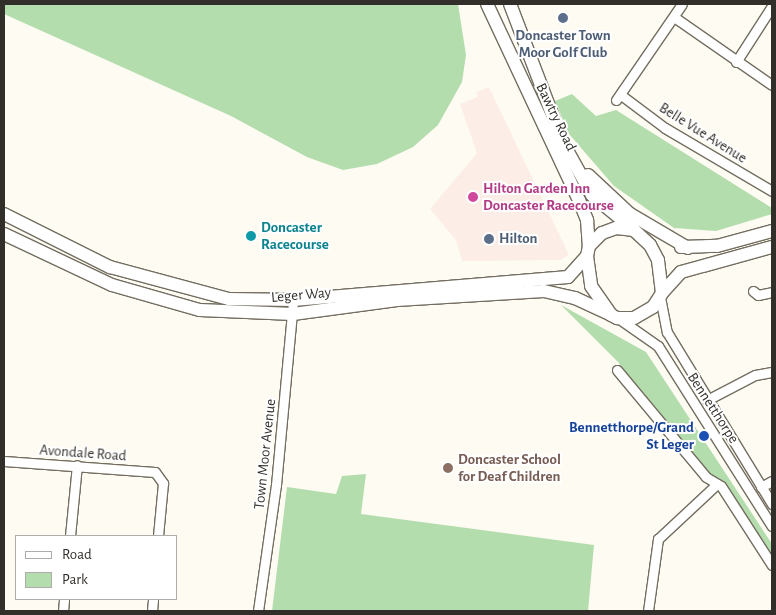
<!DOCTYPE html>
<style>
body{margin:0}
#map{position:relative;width:776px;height:615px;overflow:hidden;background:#fefbf2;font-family:"Alegreya Sans",sans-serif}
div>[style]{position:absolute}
.commercial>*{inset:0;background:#fceee7}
.green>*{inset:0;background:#b4ddae}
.roads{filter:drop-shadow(1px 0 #746e61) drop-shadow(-1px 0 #746e61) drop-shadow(0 1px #746e61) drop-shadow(0 -1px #746e61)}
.minor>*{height:9px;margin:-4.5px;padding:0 4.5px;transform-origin:4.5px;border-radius:4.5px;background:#fff}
.highway>*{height:12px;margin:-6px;padding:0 6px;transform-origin:6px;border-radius:6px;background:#fff}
.dots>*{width:14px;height:14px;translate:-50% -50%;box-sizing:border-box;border:2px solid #fff;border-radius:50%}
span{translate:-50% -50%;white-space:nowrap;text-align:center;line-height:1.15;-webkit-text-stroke:4px #fff;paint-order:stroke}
.service-label{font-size:15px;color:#4e5e75;font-weight:700}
.left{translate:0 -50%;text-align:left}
.street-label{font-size:15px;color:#322f2a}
.hotel-label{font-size:15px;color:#b23c85;font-weight:700}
.culture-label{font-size:15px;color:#0d838f;font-weight:700}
.transit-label{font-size:15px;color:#164399;font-weight:700}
.right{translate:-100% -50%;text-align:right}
.education-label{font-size:15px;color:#785e54;font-weight:700}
.frame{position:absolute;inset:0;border:5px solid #322f2a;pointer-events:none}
.legend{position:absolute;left:15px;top:535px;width:162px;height:65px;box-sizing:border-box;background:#fff;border:1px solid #adacaa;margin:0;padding:6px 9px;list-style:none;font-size:15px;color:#322f2a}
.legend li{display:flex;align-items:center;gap:10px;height:25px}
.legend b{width:25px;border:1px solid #adacaa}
</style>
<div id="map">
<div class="commercial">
<div style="clip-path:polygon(489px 87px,569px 255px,560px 260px,462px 261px,456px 240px,430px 209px,477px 153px,460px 104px,478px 97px,476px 92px)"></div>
</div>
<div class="green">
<div style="clip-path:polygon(4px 4px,458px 4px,466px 55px,462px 82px,438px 125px,413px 147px,377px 164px,343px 170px,307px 157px,231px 116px,4px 14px)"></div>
<div style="clip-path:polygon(572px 94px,596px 116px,616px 110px,772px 208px,772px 214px,716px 231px,674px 228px,614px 186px,569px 134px,555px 101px)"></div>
<div style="clip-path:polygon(561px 305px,646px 352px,772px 544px,772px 556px,721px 482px,712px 478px,623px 373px,619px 363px)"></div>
<div style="clip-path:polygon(366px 474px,361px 514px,594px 545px,588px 611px,272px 611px,287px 487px,336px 494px,342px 476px)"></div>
</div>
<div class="roads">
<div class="minor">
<div style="left:674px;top:17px;width:119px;rotate:34.8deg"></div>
<div style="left:736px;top:62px;width:67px;rotate:-57.3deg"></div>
<div style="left:621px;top:95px;width:55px;rotate:36.9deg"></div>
<div style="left:665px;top:128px;width:124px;rotate:30.5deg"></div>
<div style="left:616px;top:100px;width:116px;rotate:-55.5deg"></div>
<div style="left:753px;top:291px;width:6px;rotate:39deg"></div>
<div style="left:758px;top:295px;width:14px;rotate:-12deg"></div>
<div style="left:660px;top:297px;width:36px;rotate:79deg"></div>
<div style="left:667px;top:332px;width:202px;rotate:58.6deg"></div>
<div style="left:618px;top:318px;width:49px;rotate:35deg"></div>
<div style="left:658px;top:346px;width:213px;rotate:57.7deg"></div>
<div style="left:617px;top:370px;width:139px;rotate:50.2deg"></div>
<div style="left:706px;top:477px;width:17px;rotate:31deg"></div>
<div style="left:721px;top:486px;width:94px;rotate:57.2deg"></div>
<div style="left:707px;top:400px;width:54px;rotate:-27.5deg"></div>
<div style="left:755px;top:375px;width:17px;rotate:-10deg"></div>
<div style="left:4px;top:461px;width:151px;rotate:4.2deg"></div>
<div style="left:155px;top:472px;width:14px;rotate:54deg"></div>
<div style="left:163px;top:483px;width:53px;rotate:95.4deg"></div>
<div style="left:761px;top:487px;width:13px;rotate:-29deg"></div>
<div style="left:70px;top:536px;width:71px;rotate:-84.4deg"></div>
<div style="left:63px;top:611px;width:12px;rotate:-85deg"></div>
<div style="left:152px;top:611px;width:12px;rotate:-85deg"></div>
<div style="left:258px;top:611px;width:127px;rotate:-81.9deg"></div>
<div style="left:276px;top:485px;width:186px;rotate:-84.7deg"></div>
<div style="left:648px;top:611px;width:73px;rotate:-82.1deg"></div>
<div style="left:658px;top:539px;width:81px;rotate:-43deg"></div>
</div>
<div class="highway">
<div style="left:487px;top:4px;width:217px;rotate:64.9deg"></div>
<div style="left:579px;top:200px;width:22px;rotate:68deg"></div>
<div style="left:587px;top:220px;width:26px;rotate:86deg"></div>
<div style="left:510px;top:4px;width:149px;rotate:69.1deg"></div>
<div style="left:563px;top:143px;width:60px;rotate:60.9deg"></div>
<div style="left:592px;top:195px;width:52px;rotate:39.5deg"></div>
<div style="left:588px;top:175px;width:57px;rotate:42.9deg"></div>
<div style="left:630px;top:214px;width:67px;rotate:30.4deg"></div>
<div style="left:4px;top:214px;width:119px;rotate:26.6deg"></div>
<div style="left:110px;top:267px;width:123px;rotate:15.1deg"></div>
<div style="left:229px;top:299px;width:64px;rotate:0.9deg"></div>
<div style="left:293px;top:300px;width:276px;rotate:-4.8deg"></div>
<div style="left:568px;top:277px;width:28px;rotate:-48deg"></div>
<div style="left:4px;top:234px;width:119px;rotate:25.3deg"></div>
<div style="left:112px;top:285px;width:91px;rotate:15.9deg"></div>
<div style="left:200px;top:310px;width:93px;rotate:2.5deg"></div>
<div style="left:293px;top:314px;width:105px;rotate:-7.7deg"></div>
<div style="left:397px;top:300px;width:147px;rotate:-3.5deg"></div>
<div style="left:544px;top:291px;width:32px;rotate:13deg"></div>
<div style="left:575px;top:298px;width:40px;rotate:25deg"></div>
<div style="left:611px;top:315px;width:7px;rotate:27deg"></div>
<div style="left:617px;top:318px;width:17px"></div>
<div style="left:634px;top:318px;width:22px;rotate:-30deg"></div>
<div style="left:653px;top:307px;width:17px;rotate:-57deg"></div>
<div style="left:662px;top:293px;width:33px;rotate:-97deg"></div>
<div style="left:658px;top:260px;width:17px;rotate:-118deg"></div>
<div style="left:650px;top:245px;width:22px;rotate:-137deg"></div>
<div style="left:634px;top:230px;width:18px;rotate:-174deg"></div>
<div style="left:616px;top:228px;width:15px;rotate:160deg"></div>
<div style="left:602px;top:233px;width:18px;rotate:135deg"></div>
<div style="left:589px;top:246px;width:10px;rotate:101deg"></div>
<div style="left:587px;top:256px;width:30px;rotate:82deg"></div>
<div style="left:591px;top:286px;width:35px;rotate:55deg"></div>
<div style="left:681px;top:247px;width:36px;rotate:-2deg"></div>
<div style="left:717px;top:246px;width:57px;rotate:-15.3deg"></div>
<div style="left:662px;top:293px;width:28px;rotate:-48deg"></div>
<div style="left:681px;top:272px;width:94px;rotate:-15.4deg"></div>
</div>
</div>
<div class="dots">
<div style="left:563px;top:18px;background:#5c6f8a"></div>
<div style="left:473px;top:197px;background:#d1479c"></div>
<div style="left:251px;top:236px;background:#0f9aa8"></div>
<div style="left:489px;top:239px;background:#5c6f8a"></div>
<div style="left:704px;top:436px;background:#1a4fb4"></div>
<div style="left:448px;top:468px;background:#8d6e63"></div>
</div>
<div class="service-label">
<span style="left:563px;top:44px">Doncaster Town<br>Moor Golf Club</span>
<span class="left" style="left:499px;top:239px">Hilton</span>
</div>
<div class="street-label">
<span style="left:556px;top:117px;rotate:64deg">Bawtry Road</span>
<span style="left:703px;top:133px;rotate:32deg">Belle Vue Avenue</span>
<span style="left:301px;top:295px;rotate:-5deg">Leger Way</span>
<span style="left:713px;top:408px;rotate:57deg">Bennetthorpe</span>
<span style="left:83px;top:453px;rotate:4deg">Avondale Road</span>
<span style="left:265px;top:454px;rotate:-84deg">Town Moor Avenue</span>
</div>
<div class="hotel-label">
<span class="left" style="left:483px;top:197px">Hilton Garden Inn<br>Doncaster Racecourse</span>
</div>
<div class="culture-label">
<span class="left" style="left:261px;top:236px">Doncaster<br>Racecourse</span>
</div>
<div class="transit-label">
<span class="right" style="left:694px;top:436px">Bennetthorpe/Grand<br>St Leger</span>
</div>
<div class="education-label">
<span class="left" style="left:458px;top:468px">Doncaster School<br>for Deaf Children</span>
</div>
<div class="frame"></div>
<ul class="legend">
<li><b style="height:6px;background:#fff"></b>Road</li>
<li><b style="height:14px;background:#b4ddae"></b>Park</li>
</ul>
</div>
